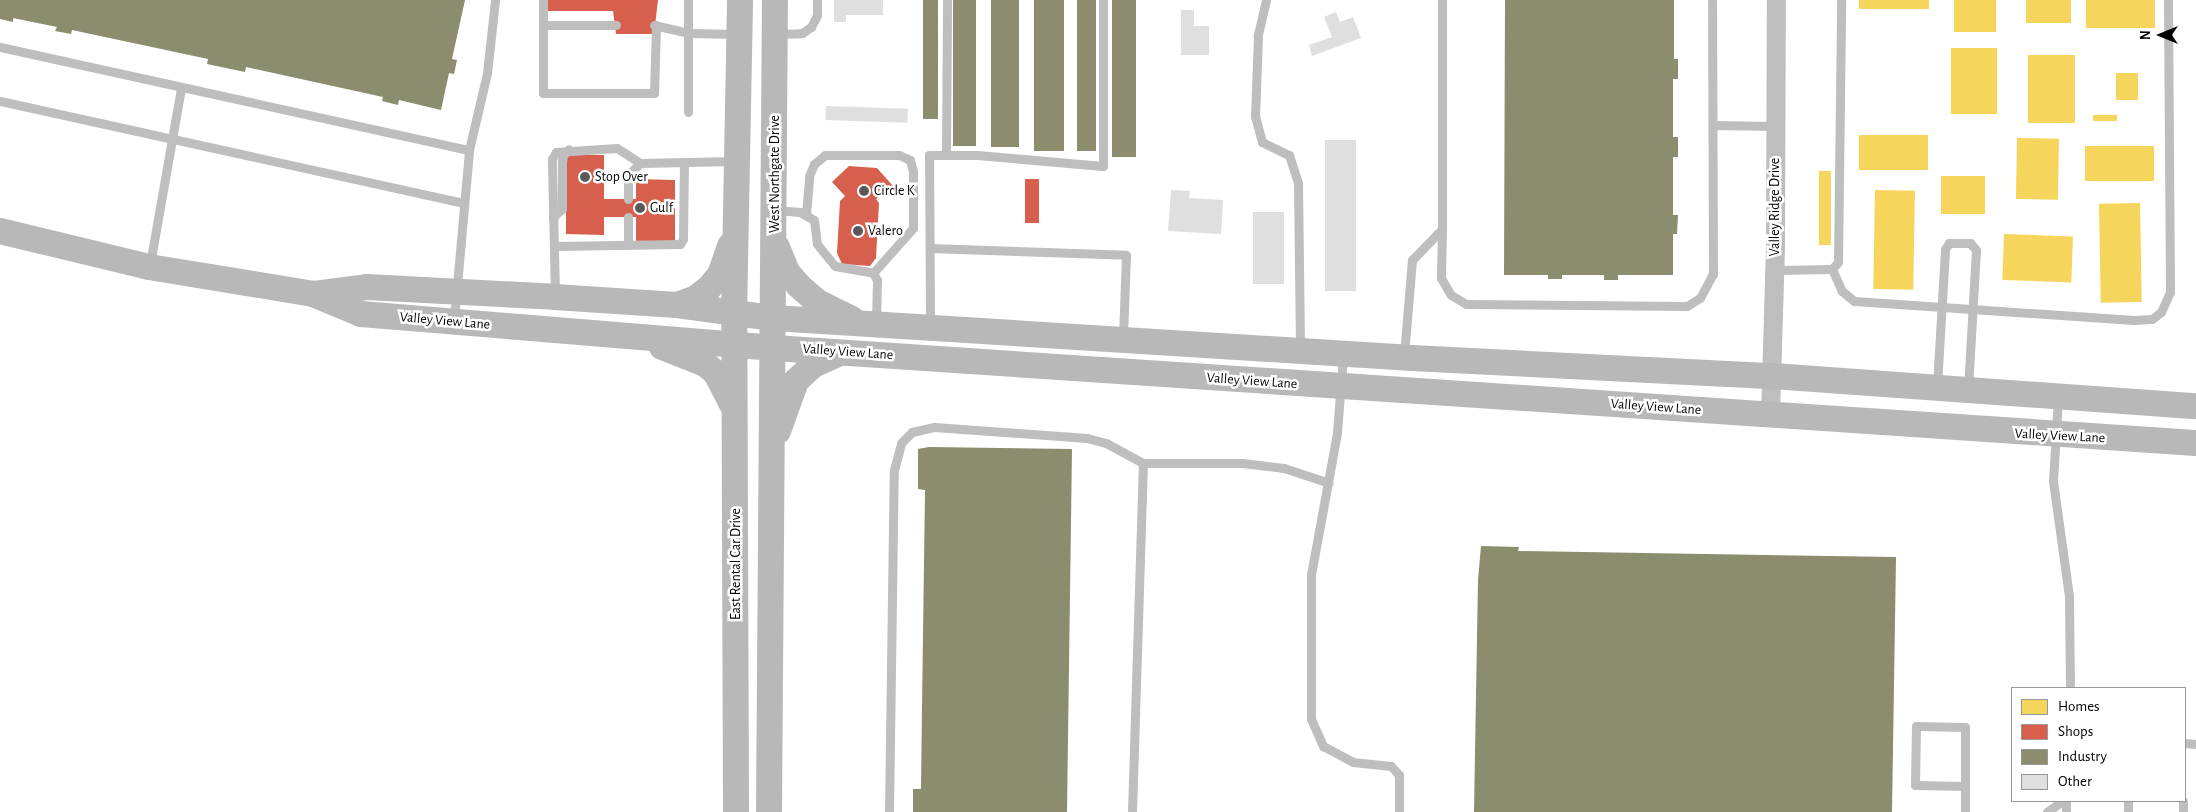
<!DOCTYPE html>
<style>
body{margin:0}
#map{position:relative;width:2196px;height:812px;overflow:hidden;background:#fff;font-family:"Alegreya Sans",sans-serif}
div>[style]{position:absolute}
.homes>*{inset:0;background:#f6d55c;transform-origin:0 0}
.shops>*{inset:0;background:#d6604d;transform-origin:0 0}
.industry>*{inset:0;background:#8c8c6e;transform-origin:0 0}
.building>*{inset:0;background:#dfdfdf;transform-origin:0 0}
.service>*{height:9px;margin:-4.5px;padding:0 4.5px;transform-origin:4.5px;border-radius:4.5px;background:#bebebe}
.minor>*{height:19px;margin:-9.5px;padding:0 9.5px;transform-origin:9.5px;border-radius:9.5px;background:#bebebe}
.secondary>*{height:26px;margin:-13px;padding:0 13px;transform-origin:13px;border-radius:13px;background:#b8b8b8}
.dots>*{width:14px;height:14px;translate:-50% -50%;box-sizing:border-box;border:2px solid #fff;border-radius:50%}
span{translate:-50% -50%;white-space:nowrap;text-align:center;line-height:1.15;-webkit-text-stroke:5px #fff;paint-order:stroke}
.street-label{font-size:14px;color:#000}
.poi-label{font-size:14px;color:#000}
.left{translate:0 -50%;text-align:left}
.legend{position:absolute;left:2011px;top:687px;width:175px;height:115px;box-sizing:border-box;background:#fff;border:1px solid #999;margin:0;padding:6px 9px;list-style:none;font-size:15px;color:#000}
.legend li{display:flex;align-items:center;gap:10px;height:25px}
.legend b{width:25px;border:1px solid #999}
.north{position:absolute;left:2136px;top:10px;width:50px;height:50px;-webkit-text-stroke:4px #fff;paint-order:stroke;rotate:270deg;font-size:14px;font-weight:700;line-height:20px;text-align:center;color:#000}
.north::after{content:'';display:block;margin:auto;width:18px;height:22px;background:#000;clip-path:polygon(50% 0,100% 100%,50% 72%,0 100%)}
</style>
<div id="map">
<div class="homes">
<div style="left:1859px;top:0;width:70px;height:9px"></div>
<div style="left:1954px;top:0;width:42px;height:32px"></div>
<div style="left:2026px;top:0;width:45px;height:23px"></div>
<div style="left:2086px;top:0;width:69px;height:28px"></div>
<div style="left:1951px;top:48px;width:46px;height:66px"></div>
<div style="left:2028px;top:55px;width:47px;height:68px"></div>
<div style="left:2116px;top:73px;width:22px;height:27px"></div>
<div style="left:2093px;top:115px;width:24px;height:6px"></div>
<div style="left:1859px;top:135px;width:69px;height:35px"></div>
<div style="left:2017px;top:138px;width:42px;height:61px;rotate:1deg"></div>
<div style="left:2154px;top:146px;width:35px;height:69px;rotate:90deg"></div>
<div style="left:1819px;top:171px;width:12px;height:74px"></div>
<div style="left:1941px;top:176px;width:44px;height:38px"></div>
<div style="left:1875px;top:190px;width:40px;height:99px;rotate:1deg"></div>
<div style="left:2140px;top:203px;width:99px;height:41px;rotate:89deg"></div>
<div style="left:2004px;top:234px;width:69px;height:46px;rotate:2deg"></div>
</div>
<div class="shops">
<div style="clip-path:polygon(546px 0,658px 0,654px 34px,616px 34px,613px 11px,546px 11px)"></div>
<div style="clip-path:polygon(566px 155px,604px 155px,604px 199px,636px 199px,636px 179px,675px 180px,675px 241px,636px 241px,636px 217px,604px 217px,604px 235px,566px 234px)"></div>
<div style="clip-path:polygon(849px 166px,877px 168px,893px 186px,876px 199px,879px 203px,876px 258px,870px 266px,842px 264px,837px 253px,840px 201px,845px 196px,832px 182px)"></div>
<div style="left:1025px;top:179px;width:14px;height:44px"></div>
</div>
<div class="industry">
<div style="clip-path:polygon(0 0,465px 0,452px 59px,457px 60px,454px 74px,449px 73px,441px 110px,399px 100px,398px 105px,382px 101px,383px 97px,246px 67px,245px 72px,207px 64px,208px 59px,72px 30px,71px 34px,55px 31px,57px 27px,13px 18px,13px 22px,0 19px)"></div>
<div style="left:923px;top:0;width:15px;height:119px"></div>
<div style="left:953px;top:0;width:23px;height:146px"></div>
<div style="left:991px;top:0;width:28px;height:147px"></div>
<div style="left:1034px;top:0;width:30px;height:151px"></div>
<div style="left:1077px;top:0;width:19px;height:151px"></div>
<div style="left:1112px;top:0;width:24px;height:157px"></div>
<div style="clip-path:polygon(1505px 0,1674px 0,1674px 59px,1678px 59px,1678px 79px,1673px 79px,1673px 137px,1678px 137px,1678px 157px,1673px 157px,1673px 215px,1678px 215px,1677px 234px,1673px 234px,1673px 275px,1618px 275px,1618px 280px,1604px 280px,1604px 275px,1562px 275px,1562px 279px,1548px 279px,1548px 275px,1504px 275px)"></div>
<div style="clip-path:polygon(929px 447px,1072px 449px,1067px 812px,913px 812px,913px 789px,921px 789px,922px 706px,925px 490px,918px 489px,918px 449px)"></div>
<div style="clip-path:polygon(1481px 546px,1519px 547px,1518px 551px,1896px 557px,1892px 812px,1474px 812px,1478px 580px)"></div>
</div>
<div class="building">
<div style="clip-path:polygon(834px 0,883px 0,883px 15px,846px 15px,846px 22px,834px 22px)"></div>
<div style="clip-path:polygon(1181px 10px,1194px 10px,1194px 26px,1209px 26px,1209px 55px,1181px 55px)"></div>
<div style="clip-path:polygon(1336px 12px,1340px 22px,1353px 17px,1361px 38px,1312px 56px,1309px 45px,1332px 37px,1324px 17px)"></div>
<div style="left:826px;top:106px;width:82px;height:14px;rotate:2deg"></div>
<div style="left:1325px;top:140px;width:31px;height:151px"></div>
<div style="clip-path:polygon(1171px 190px,1190px 191px,1189px 198px,1223px 200px,1221px 234px,1168px 231px)"></div>
<div style="left:1253px;top:212px;width:31px;height:72px"></div>
</div>
<div class="service">
<div style="left:543px;top:0;width:25px;rotate:90deg"></div>
<div style="left:688px;top:0;width:33px;rotate:90deg"></div>
<div style="left:688px;top:33px;width:49px;rotate:1.2deg"></div>
<div style="left:1266px;top:0;width:37px;rotate:103deg"></div>
<div style="left:1258px;top:36px;width:80px;rotate:92.1deg"></div>
<div style="left:1255px;top:116px;width:27px;rotate:75deg"></div>
<div style="left:1262px;top:142px;width:30px;rotate:26deg"></div>
<div style="left:1289px;top:155px;width:29px;rotate:72deg"></div>
<div style="left:1298px;top:183px;width:167px;rotate:89.3deg"></div>
<div style="left:616px;top:25px;width:73px;rotate:180deg"></div>
<div style="left:543px;top:25px;width:68px;rotate:90deg"></div>
<div style="left:543px;top:93px;width:111px"></div>
<div style="left:654px;top:93px;width:68px;rotate:-88.3deg"></div>
<div style="left:654px;top:25px;width:35px;rotate:13deg"></div>
<div style="left:688px;top:33px;width:79px;rotate:90deg"></div>
<div style="left:778px;top:34px;width:24px;rotate:-2deg"></div>
<div style="left:802px;top:33px;width:11px;rotate:-34deg"></div>
<div style="left:811px;top:27px;width:13px;rotate:-63deg"></div>
<div style="left:817px;top:15px;width:15px;rotate:-90deg"></div>
<div style="left:0;top:47px;width:480px;rotate:12.4deg"></div>
<div style="left:0;top:101px;width:473px;rotate:12.4deg"></div>
<div style="left:1714px;top:125px;width:61px;rotate:0.9deg"></div>
<div style="left:946px;top:155px;width:155px;rotate:-89.6deg"></div>
<div style="left:628px;top:199px;width:24px;rotate:-90deg"></div>
<div style="left:628px;top:175px;width:17px;rotate:-45deg"></div>
<div style="left:776px;top:210px;width:24px;rotate:5deg"></div>
<div style="left:800px;top:212px;width:16px;rotate:30deg"></div>
<div style="left:814px;top:220px;width:24px;rotate:83deg"></div>
<div style="left:817px;top:244px;width:28px;rotate:51deg"></div>
<div style="left:835px;top:266px;width:39px;rotate:10deg"></div>
<div style="left:873px;top:273px;width:8px;rotate:60deg"></div>
<div style="left:877px;top:280px;width:42px;rotate:91.4deg"></div>
<div style="left:806px;top:214px;width:38px;rotate:-85deg"></div>
<div style="left:809px;top:176px;width:13px;rotate:-67deg"></div>
<div style="left:814px;top:164px;width:14px;rotate:-39deg"></div>
<div style="left:825px;top:155px;width:74px"></div>
<div style="left:899px;top:155px;width:12px;rotate:24deg"></div>
<div style="left:910px;top:160px;width:11px;rotate:75deg"></div>
<div style="left:913px;top:171px;width:57px;rotate:90deg"></div>
<div style="left:913px;top:228px;width:60px;rotate:131.6deg"></div>
<div style="left:553px;top:217px;width:12px;rotate:-42deg"></div>
<div style="left:562px;top:209px;width:47px;rotate:-90deg"></div>
<div style="left:562px;top:162px;width:7px;rotate:-82deg"></div>
<div style="left:563px;top:155px;width:8px;rotate:-45deg"></div>
<div style="left:628px;top:217px;width:25px;rotate:90deg"></div>
<div style="left:1442px;top:229px;width:49px;rotate:91.2deg"></div>
<div style="left:1441px;top:278px;width:20px;rotate:60deg"></div>
<div style="left:1451px;top:295px;width:17px;rotate:31deg"></div>
<div style="left:1466px;top:304px;width:221px;rotate:0.5deg"></div>
<div style="left:1687px;top:306px;width:15px;rotate:-32deg"></div>
<div style="left:1700px;top:298px;width:27px;rotate:-62deg"></div>
<div style="left:1713px;top:274px;width:274px;rotate:-90.2deg"></div>
<div style="left:556px;top:246px;width:124px;rotate:-0.9deg"></div>
<div style="left:680px;top:244px;width:6px;rotate:-59deg"></div>
<div style="left:683px;top:239px;width:77px;rotate:-89.3deg"></div>
<div style="left:930px;top:248px;width:196px;rotate:2deg"></div>
<div style="left:1126px;top:255px;width:83px;rotate:92.1deg"></div>
<div style="left:150px;top:264px;width:179px;rotate:-80deg"></div>
<div style="left:1832px;top:269px;width:9px;rotate:-49deg"></div>
<div style="left:1838px;top:262px;width:262px;rotate:-89.3deg"></div>
<div style="left:1775px;top:270px;width:57px;rotate:-1deg"></div>
<div style="left:1832px;top:269px;width:24px;rotate:66deg"></div>
<div style="left:1842px;top:291px;width:16px;rotate:40deg"></div>
<div style="left:1854px;top:301px;width:280px;rotate:3.9deg"></div>
<div style="left:2133px;top:320px;width:19px;rotate:-3deg"></div>
<div style="left:2152px;top:319px;width:11px;rotate:-38deg"></div>
<div style="left:2161px;top:312px;width:22px;rotate:-66deg"></div>
<div style="left:2170px;top:292px;width:292px;rotate:-90.4deg"></div>
<div style="left:555px;top:295px;width:136px;rotate:-91.3deg"></div>
<div style="left:552px;top:159px;width:8px;rotate:-60deg"></div>
<div style="left:556px;top:152px;width:61px;rotate:-3.8deg"></div>
<div style="left:617px;top:148px;width:27px;rotate:33deg"></div>
<div style="left:640px;top:163px;width:94px;rotate:-1.2deg"></div>
<div style="left:454px;top:319px;width:170px;rotate:-84.9deg"></div>
<div style="left:469px;top:150px;width:79px;rotate:-76.8deg"></div>
<div style="left:487px;top:73px;width:73px;rotate:-83.7deg"></div>
<div style="left:930px;top:325px;width:170px;rotate:-90.3deg"></div>
<div style="left:929px;top:155px;width:48px"></div>
<div style="left:977px;top:155px;width:126px;rotate:5deg"></div>
<div style="left:1103px;top:166px;width:166px;rotate:-90deg"></div>
<div style="left:1404px;top:355px;width:95px;rotate:-85.2deg"></div>
<div style="left:1412px;top:260px;width:43px;rotate:-45.9deg"></div>
<div style="left:1442px;top:229px;width:229px;rotate:-90deg"></div>
<div style="left:1343px;top:356px;width:77px;rotate:94.5deg"></div>
<div style="left:1337px;top:433px;width:143px;rotate:100.4deg"></div>
<div style="left:1311px;top:574px;width:145px;rotate:90deg"></div>
<div style="left:1311px;top:719px;width:30px;rotate:66deg"></div>
<div style="left:1323px;top:746px;width:34px;rotate:28deg"></div>
<div style="left:1353px;top:762px;width:38px;rotate:6deg"></div>
<div style="left:1391px;top:766px;width:12px;rotate:48deg"></div>
<div style="left:1399px;top:775px;width:37px;rotate:90deg"></div>
<div style="left:1937px;top:385px;width:136px;rotate:-86.6deg"></div>
<div style="left:1945px;top:249px;width:7px;rotate:-56deg"></div>
<div style="left:1949px;top:243px;width:21px"></div>
<div style="left:1970px;top:243px;width:9px;rotate:49deg"></div>
<div style="left:1976px;top:250px;width:137px;rotate:93.3deg"></div>
<div style="left:2058px;top:399px;width:82px;rotate:93.5deg"></div>
<div style="left:2053px;top:481px;width:116px;rotate:82.1deg"></div>
<div style="left:2069px;top:596px;width:92px;rotate:89.4deg"></div>
<div style="left:2185px;top:743px;width:11px;rotate:5deg"></div>
<div style="left:2183px;top:801px;width:11px;rotate:90deg"></div>
<div style="left:889px;top:812px;width:342px;rotate:-89.2deg"></div>
<div style="left:894px;top:470px;width:28px;rotate:-75deg"></div>
<div style="left:901px;top:443px;width:16px;rotate:-45deg"></div>
<div style="left:912px;top:432px;width:23px;rotate:-13deg"></div>
<div style="left:934px;top:427px;width:153px;rotate:4.1deg"></div>
<div style="left:1087px;top:438px;width:20px;rotate:15deg"></div>
<div style="left:1106px;top:443px;width:42px;rotate:28.4deg"></div>
<div style="left:1132px;top:812px;width:349px;rotate:-88.2deg"></div>
<div style="left:1143px;top:463px;width:99px"></div>
<div style="left:1242px;top:463px;width:42px;rotate:6.8deg"></div>
<div style="left:1284px;top:468px;width:47px;rotate:18.4deg"></div>
<div style="left:1965px;top:812px;width:85px;rotate:-90deg"></div>
<div style="left:1965px;top:727px;width:49px;rotate:-178.8deg"></div>
<div style="left:1916px;top:726px;width:59px;rotate:91deg"></div>
<div style="left:1915px;top:785px;width:50px;rotate:1.1deg"></div>
<div style="left:2047px;top:812px;width:19px;rotate:-36deg"></div>
<div style="left:2066px;top:812px;width:11px;rotate:-90deg"></div>
<div style="left:2128px;top:812px;width:11px;rotate:-90deg"></div>
</div>
<div class="minor">
<div style="left:1770px;top:415px;width:173px;rotate:-88.3deg"></div>
<div style="left:1775px;top:242px;width:242px;rotate:-89.8deg"></div>
</div>
<div class="secondary">
<div style="left:0;top:231px;width:153px;rotate:13.6deg"></div>
<div style="left:149px;top:267px;width:166px;rotate:9.3deg"></div>
<div style="left:313px;top:294px;width:52px;rotate:22.6deg"></div>
<div style="left:361px;top:314px;width:414px;rotate:4.7deg"></div>
<div style="left:774px;top:348px;width:1425px;rotate:3.82deg"></div>
<div style="left:777px;top:247px;width:27px;rotate:68deg"></div>
<div style="left:787px;top:272px;width:18px;rotate:49deg"></div>
<div style="left:799px;top:286px;width:23px;rotate:41deg"></div>
<div style="left:816px;top:301px;width:40px;rotate:26.6deg"></div>
<div style="left:314px;top:294px;width:53px;rotate:-7.5deg"></div>
<div style="left:367px;top:287px;width:188px;rotate:3deg"></div>
<div style="left:555px;top:297px;width:122px;rotate:3.8deg"></div>
<div style="left:677px;top:305px;width:97px;rotate:7.7deg"></div>
<div style="left:773px;top:318px;width:640px;rotate:3.58deg"></div>
<div style="left:1412px;top:358px;width:361px;rotate:2.9deg"></div>
<div style="left:1773px;top:376px;width:424px;rotate:4.1deg"></div>
<div style="left:677px;top:305px;width:20px;rotate:-20deg"></div>
<div style="left:696px;top:298px;width:16px;rotate:-38deg"></div>
<div style="left:709px;top:288px;width:17px;rotate:-50deg"></div>
<div style="left:720px;top:275px;width:31px;rotate:-71deg"></div>
<div style="left:662px;top:347px;width:46px;rotate:21.6deg"></div>
<div style="left:705px;top:364px;width:14px;rotate:39deg"></div>
<div style="left:716px;top:373px;width:35px;rotate:63deg"></div>
<div style="left:778px;top:431px;width:53px;rotate:-70.2deg"></div>
<div style="left:796px;top:381px;width:23px;rotate:-43deg"></div>
<div style="left:813px;top:365px;width:30px;rotate:-24deg"></div>
<div style="left:736px;top:812px;width:496px;rotate:-90.2deg"></div>
<div style="left:734px;top:316px;width:316px;rotate:-88.9deg"></div>
<div style="left:769px;top:812px;width:812px;rotate:-89.58deg"></div>
</div>
<div class="dots">
<div style="left:585px;top:177px;background:#595959"></div>
<div style="left:864px;top:191px;background:#595959"></div>
<div style="left:640px;top:208px;background:#595959"></div>
<div style="left:858px;top:231px;background:#595959"></div>
</div>
<div class="street-label">
<span style="left:775px;top:174px;rotate:-90deg">West Northgate Drive</span>
<span style="left:1775px;top:207px;rotate:-90deg">Valley Ridge Drive</span>
<span style="left:445px;top:321px;rotate:5deg">Valley View Lane</span>
<span style="left:848px;top:352px;rotate:4deg">Valley View Lane</span>
<span style="left:1252px;top:381px;rotate:4deg">Valley View Lane</span>
<span style="left:1656px;top:407px;rotate:4deg">Valley View Lane</span>
<span style="left:2060px;top:436px;rotate:3deg">Valley View Lane</span>
<span style="left:736px;top:564px;rotate:-90deg">East Rental Car Drive</span>
</div>
<div class="poi-label">
<span class="left" style="left:595px;top:177px">Stop Over</span>
<span class="left" style="left:874px;top:191px">Circle K</span>
<span class="left" style="left:650px;top:208px">Gulf</span>
<span class="left" style="left:868px;top:231px">Valero</span>
</div>
<ul class="legend">
<li><b style="height:14px;background:#f6d55c"></b>Homes</li>
<li><b style="height:14px;background:#d6604d"></b>Shops</li>
<li><b style="height:14px;background:#8c8c6e"></b>Industry</li>
<li><b style="height:14px;background:#dfdfdf"></b>Other</li>
</ul>
<div class="north">N</div>
</div>
